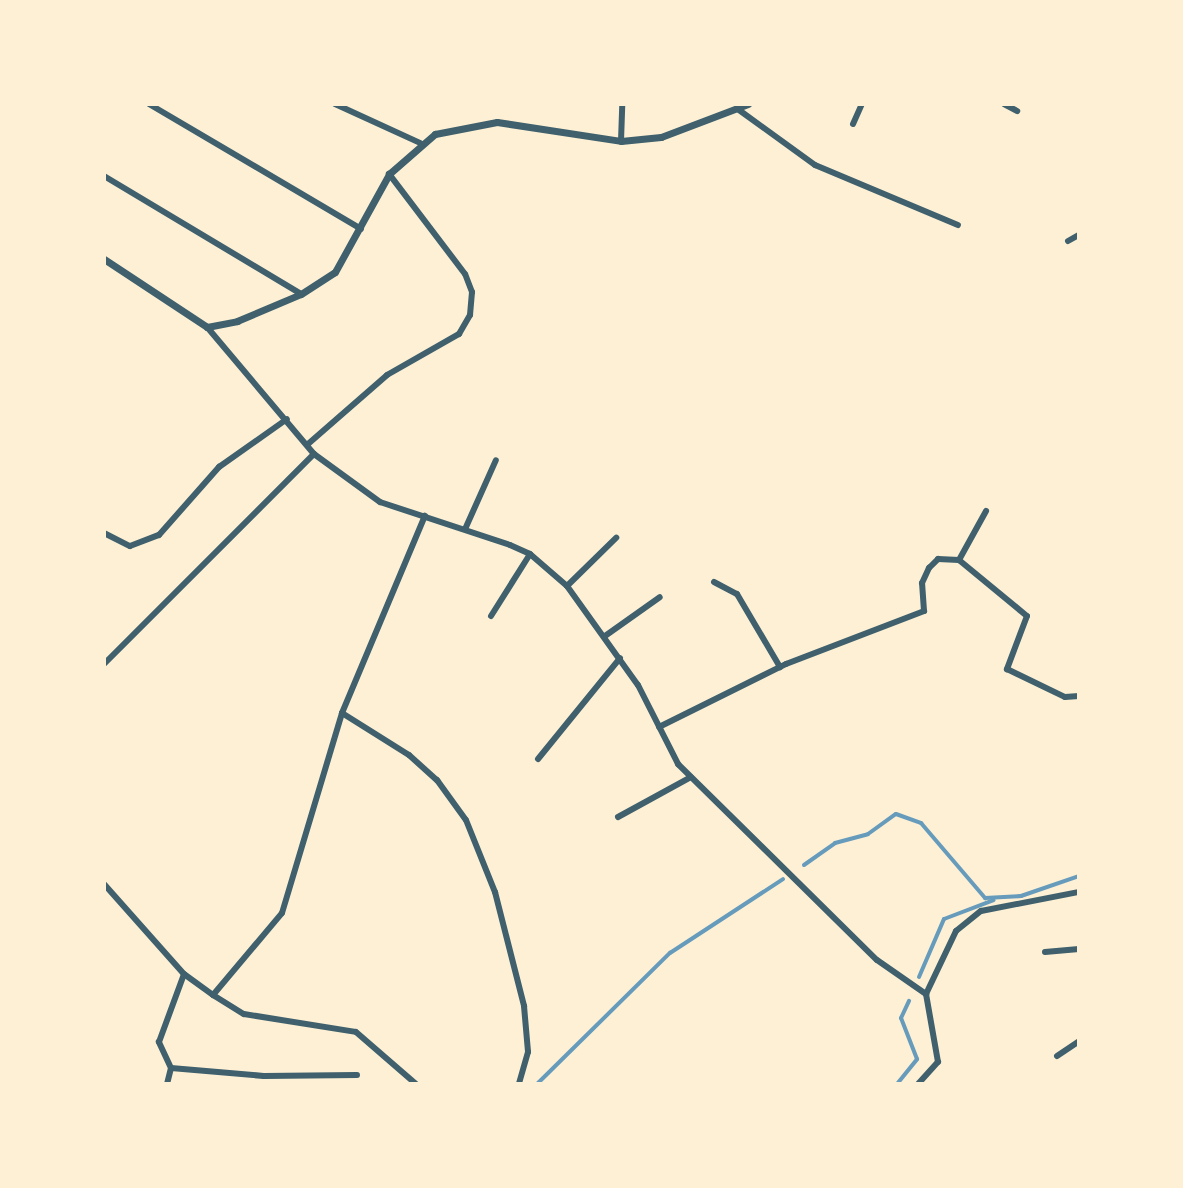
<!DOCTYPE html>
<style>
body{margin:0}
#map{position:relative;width:1183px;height:1188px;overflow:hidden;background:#fdf0d5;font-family:Signika,sans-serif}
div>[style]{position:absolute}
.stream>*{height:4px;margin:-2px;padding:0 2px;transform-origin:2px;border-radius:2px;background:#669bbc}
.minor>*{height:6px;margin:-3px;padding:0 3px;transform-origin:3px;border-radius:3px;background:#3f606c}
.tertiary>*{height:7px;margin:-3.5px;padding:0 3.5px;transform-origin:3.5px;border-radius:3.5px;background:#3f606c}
span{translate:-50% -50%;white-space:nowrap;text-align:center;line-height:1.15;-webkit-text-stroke:6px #fdf0d5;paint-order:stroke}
.frame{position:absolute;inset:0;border:106px solid #fdf0d5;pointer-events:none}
</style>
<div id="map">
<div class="stream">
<div style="left:804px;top:865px;width:38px;rotate:-35deg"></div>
<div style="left:835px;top:843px;width:34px;rotate:-15deg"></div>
<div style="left:868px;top:834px;width:34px;rotate:-36deg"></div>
<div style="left:896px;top:814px;width:27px;rotate:20deg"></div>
<div style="left:921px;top:823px;width:99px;rotate:49.5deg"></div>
<div style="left:985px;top:898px;width:36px;rotate:-3deg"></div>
<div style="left:1021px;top:896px;width:61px;rotate:-19deg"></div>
<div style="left:919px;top:977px;width:63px;rotate:-66.7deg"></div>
<div style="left:944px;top:919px;width:53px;rotate:-20.8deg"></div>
<div style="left:537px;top:1084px;width:187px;rotate:-44.6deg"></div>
<div style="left:670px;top:953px;width:135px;rotate:-33.2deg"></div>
<div style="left:897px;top:1084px;width:32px;rotate:-51deg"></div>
<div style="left:917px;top:1059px;width:44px;rotate:-111.3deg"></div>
<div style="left:901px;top:1018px;width:19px;rotate:-65deg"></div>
</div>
<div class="minor">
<div style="left:149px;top:104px;width:246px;rotate:30.5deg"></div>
<div style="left:335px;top:104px;width:94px;rotate:24.6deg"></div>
<div style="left:1004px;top:104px;width:15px;rotate:28deg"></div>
<div style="left:739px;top:110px;width:94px;rotate:35.9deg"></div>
<div style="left:815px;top:165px;width:155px;rotate:22.8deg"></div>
<div style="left:853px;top:124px;width:22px;rotate:-66deg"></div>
<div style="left:621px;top:141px;width:37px;rotate:-88deg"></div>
<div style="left:104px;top:176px;width:230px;rotate:30.9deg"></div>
<div style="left:1068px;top:241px;width:13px;rotate:-29deg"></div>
<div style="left:207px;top:327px;width:166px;rotate:49.9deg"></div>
<div style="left:314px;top:454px;width:82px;rotate:36deg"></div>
<div style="left:380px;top:502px;width:137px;rotate:18.3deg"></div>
<div style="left:510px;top:545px;width:22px;rotate:24deg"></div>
<div style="left:530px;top:554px;width:49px;rotate:40.9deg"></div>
<div style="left:567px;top:586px;width:122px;rotate:54.4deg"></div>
<div style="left:638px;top:685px;width:89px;rotate:63.1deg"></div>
<div style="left:678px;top:764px;width:279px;rotate:44.6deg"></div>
<div style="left:877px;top:960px;width:60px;rotate:34.8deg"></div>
<div style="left:926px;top:994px;width:70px;rotate:-64.5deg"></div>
<div style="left:956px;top:931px;width:32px;rotate:-39deg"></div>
<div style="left:981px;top:911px;width:100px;rotate:-11deg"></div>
<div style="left:308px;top:444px;width:105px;rotate:-41.1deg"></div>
<div style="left:387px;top:375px;width:83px;rotate:-29.7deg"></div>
<div style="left:459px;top:334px;width:22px;rotate:-60deg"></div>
<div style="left:470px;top:315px;width:23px;rotate:-85deg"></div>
<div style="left:472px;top:292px;width:19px;rotate:-111deg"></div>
<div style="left:465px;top:274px;width:126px;rotate:-127.2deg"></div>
<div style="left:466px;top:527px;width:73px;rotate:-65.9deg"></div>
<div style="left:104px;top:533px;width:29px;rotate:27deg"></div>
<div style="left:130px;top:546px;width:31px;rotate:-21deg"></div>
<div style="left:159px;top:535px;width:91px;rotate:-48.6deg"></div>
<div style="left:219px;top:467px;width:83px;rotate:-35.2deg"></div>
<div style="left:959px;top:560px;width:88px;rotate:39.5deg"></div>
<div style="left:1027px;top:616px;width:57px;rotate:110.7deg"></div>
<div style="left:1007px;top:669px;width:64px;rotate:25.8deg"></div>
<div style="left:1065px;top:697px;width:14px;rotate:-4deg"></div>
<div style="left:714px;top:582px;width:26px;rotate:28deg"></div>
<div style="left:737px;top:594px;width:85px;rotate:59.5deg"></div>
<div style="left:567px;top:586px;width:69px;rotate:-44.4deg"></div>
<div style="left:491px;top:616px;width:73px;rotate:-57.8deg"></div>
<div style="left:605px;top:636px;width:67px;rotate:-35.3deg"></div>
<div style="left:104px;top:664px;width:297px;rotate:-45deg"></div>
<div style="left:342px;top:713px;width:79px;rotate:32.1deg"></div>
<div style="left:409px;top:755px;width:38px;rotate:42deg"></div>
<div style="left:437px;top:780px;width:49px;rotate:54.1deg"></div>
<div style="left:466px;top:820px;width:78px;rotate:68.1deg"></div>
<div style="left:495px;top:892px;width:118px;rotate:75.7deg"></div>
<div style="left:524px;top:1006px;width:46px;rotate:85deg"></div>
<div style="left:528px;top:1052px;width:33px;rotate:106deg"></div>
<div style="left:659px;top:727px;width:142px;rotate:-26.4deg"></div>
<div style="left:786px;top:664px;width:148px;rotate:-21deg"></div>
<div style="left:924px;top:611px;width:28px;rotate:-94deg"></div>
<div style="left:922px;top:583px;width:17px;rotate:-65deg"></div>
<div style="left:929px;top:568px;width:13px;rotate:-45deg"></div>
<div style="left:938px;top:559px;width:21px;rotate:3deg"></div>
<div style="left:959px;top:560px;width:56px;rotate:-61.1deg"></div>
<div style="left:538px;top:759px;width:130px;rotate:-50.9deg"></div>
<div style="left:618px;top:817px;width:83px;rotate:-28.7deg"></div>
<div style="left:104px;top:884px;width:120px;rotate:48.4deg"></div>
<div style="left:184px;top:974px;width:36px;rotate:36deg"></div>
<div style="left:213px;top:995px;width:36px;rotate:32deg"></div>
<div style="left:244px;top:1014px;width:113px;rotate:9.1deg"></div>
<div style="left:356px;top:1032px;width:79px;rotate:40.9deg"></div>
<div style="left:1045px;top:952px;width:34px;rotate:-5deg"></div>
<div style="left:213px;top:995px;width:107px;rotate:-49.9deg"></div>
<div style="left:282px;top:913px;width:209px;rotate:-73.3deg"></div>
<div style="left:342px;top:713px;width:214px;rotate:-67.2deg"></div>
<div style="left:1057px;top:1056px;width:27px;rotate:-34deg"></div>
<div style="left:171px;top:1068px;width:93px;rotate:4.9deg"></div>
<div style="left:264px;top:1076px;width:93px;rotate:-0.6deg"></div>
<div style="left:167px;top:1084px;width:16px;rotate:-76deg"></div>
<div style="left:171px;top:1068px;width:29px;rotate:-115deg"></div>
<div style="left:159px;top:1042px;width:72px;rotate:-69.8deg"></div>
<div style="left:918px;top:1084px;width:30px;rotate:-48deg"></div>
<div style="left:938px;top:1062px;width:69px;rotate:-100deg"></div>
</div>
<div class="tertiary">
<div style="left:104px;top:259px;width:123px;rotate:33.4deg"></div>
<div style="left:207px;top:327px;width:31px;rotate:-11deg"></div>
<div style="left:237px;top:321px;width:69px;rotate:-22.9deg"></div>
<div style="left:301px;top:294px;width:40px;rotate:-32.9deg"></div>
<div style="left:335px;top:272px;width:112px;rotate:-61.1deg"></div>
<div style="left:389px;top:174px;width:61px;rotate:-41deg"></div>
<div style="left:435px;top:134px;width:63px;rotate:-11deg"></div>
<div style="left:497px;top:122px;width:125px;rotate:8.7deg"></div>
<div style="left:621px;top:141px;width:40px;rotate:-5.7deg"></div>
<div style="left:661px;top:137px;width:93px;rotate:-20.8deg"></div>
</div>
<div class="frame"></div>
</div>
